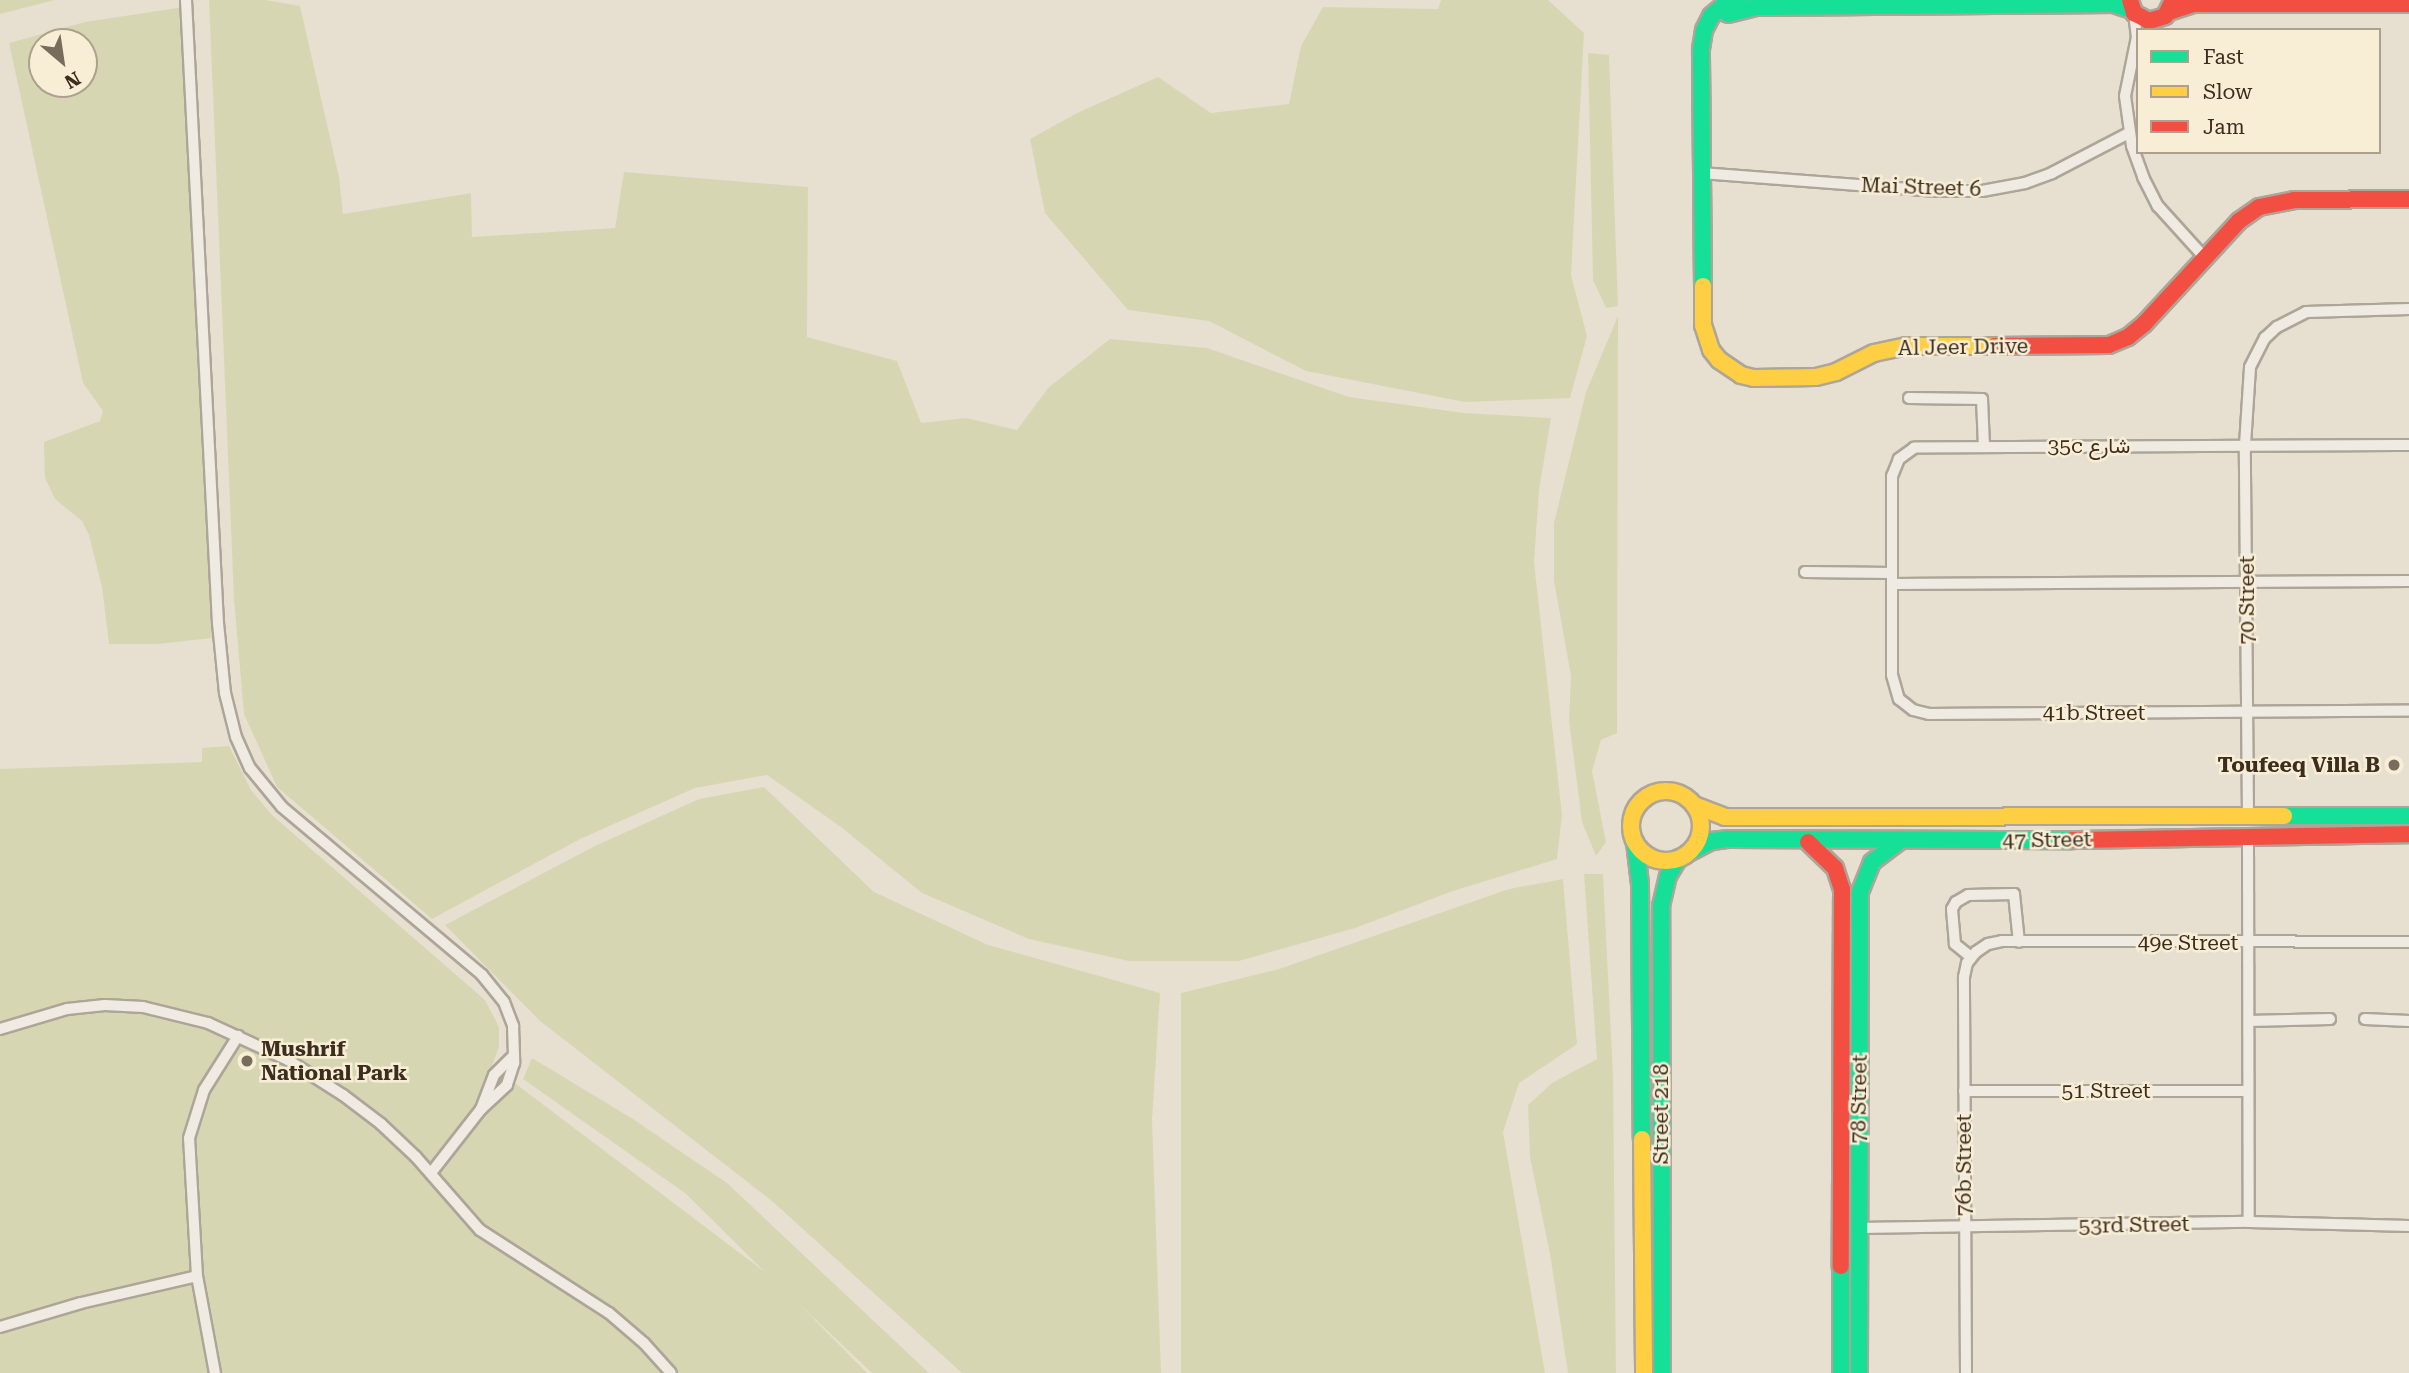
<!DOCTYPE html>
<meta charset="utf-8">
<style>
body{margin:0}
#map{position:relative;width:2409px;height:1373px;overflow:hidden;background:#e7e0d0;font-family:"Roboto Serif",Vazirmatn,serif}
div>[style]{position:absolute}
.green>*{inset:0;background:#d6d7b2}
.roads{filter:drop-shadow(2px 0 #ada598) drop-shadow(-2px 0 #ada598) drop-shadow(0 2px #ada598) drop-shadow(0 -2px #ada598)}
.street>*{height:10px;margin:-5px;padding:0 5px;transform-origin:5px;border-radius:5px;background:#efebe2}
.fast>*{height:16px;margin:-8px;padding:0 8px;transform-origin:8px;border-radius:8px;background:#16e098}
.slow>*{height:16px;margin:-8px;padding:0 8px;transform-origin:8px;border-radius:8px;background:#ffcf43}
.slow>.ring{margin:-8px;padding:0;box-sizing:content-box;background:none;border:16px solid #ffcf43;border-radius:50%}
.jam>*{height:16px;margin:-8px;padding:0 8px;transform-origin:8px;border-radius:8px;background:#f24e42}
.dots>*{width:19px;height:19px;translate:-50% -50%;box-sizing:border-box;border:4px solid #f8eed6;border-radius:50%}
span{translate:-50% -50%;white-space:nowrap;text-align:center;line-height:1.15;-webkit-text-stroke:5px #f8eed6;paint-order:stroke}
.street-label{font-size:21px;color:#3d2d1f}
.poi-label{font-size:21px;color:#3d2d1f;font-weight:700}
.right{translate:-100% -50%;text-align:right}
.left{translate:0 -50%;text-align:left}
.legend{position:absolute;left:2136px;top:28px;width:245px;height:126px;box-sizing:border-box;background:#f8eed6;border:2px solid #ada18d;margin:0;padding:9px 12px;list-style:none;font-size:21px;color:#3d2d1f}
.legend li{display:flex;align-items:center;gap:14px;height:35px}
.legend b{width:35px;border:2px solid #ada18d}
.north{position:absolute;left:28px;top:28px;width:70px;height:70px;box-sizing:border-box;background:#f8eed6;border:2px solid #ada18d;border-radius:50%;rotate:151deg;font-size:19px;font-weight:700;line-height:28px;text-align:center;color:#3d2d1f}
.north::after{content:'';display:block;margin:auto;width:24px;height:32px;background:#786c5d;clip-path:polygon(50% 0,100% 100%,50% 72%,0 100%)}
</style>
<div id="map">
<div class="green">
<div style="clip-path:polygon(0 0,55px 0,0 14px)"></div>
<div style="clip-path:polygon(209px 0,265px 0,300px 6px,339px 177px,343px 214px,471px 193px,472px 237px,615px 228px,624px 172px,808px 187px,807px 337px,897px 361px,921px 423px,966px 418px,1017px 430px,1048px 388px,1110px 339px,1207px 348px,1349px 397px,1464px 413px,1551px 418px,1539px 490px,1534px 562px,1562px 815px,1557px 859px,1453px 891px,1355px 928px,1239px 961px,1129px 961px,1029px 939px,922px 893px,841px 827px,767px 775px,695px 788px,580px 839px,432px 919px,277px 787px,244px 714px,234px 600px)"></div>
<div style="clip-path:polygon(1441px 0,1548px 0,1584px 33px,1571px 275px,1587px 336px,1570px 398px,1465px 402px,1306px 371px,1209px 321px,1128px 310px,1045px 213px,1030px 139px,1079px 112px,1158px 77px,1211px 113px,1289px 104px,1301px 46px,1323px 7px,1438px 9px)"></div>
<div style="clip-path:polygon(evenodd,184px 7px,212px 638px,158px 644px,109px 644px,102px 587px,89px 535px,82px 521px,55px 499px,45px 478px,44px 442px,100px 421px,103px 411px,83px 383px,9px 43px,85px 22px,184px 7px,42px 42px,84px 42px,84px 84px,42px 84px,42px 42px)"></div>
<div style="clip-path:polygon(1588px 53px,1609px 55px,1618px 306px,1606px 308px,1593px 280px)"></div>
<div style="clip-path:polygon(1618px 316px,1617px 733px,1601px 740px,1592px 771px,1606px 842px,1596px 856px,1582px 822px,1569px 721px,1571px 676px,1554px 581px,1554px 523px,1586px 392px)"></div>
<div style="clip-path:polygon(229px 746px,251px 790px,272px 815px,485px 1000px,499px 1027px,499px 1047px,492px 1066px,765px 1272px,685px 1193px,523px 1079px,532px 1058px,633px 1119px,727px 1183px,929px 1373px,872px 1373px,798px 1303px,867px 1373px,0 1373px,0 769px,202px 762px,202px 748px)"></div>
<div style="clip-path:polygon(764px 787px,874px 892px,988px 945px,1160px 993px,1152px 1120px,1161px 1373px,962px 1373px,772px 1201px,540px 1021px,445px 925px,595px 846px,699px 799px)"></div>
<div style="clip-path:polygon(1584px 874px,1603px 874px,1613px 1076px,1616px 1373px,1568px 1373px,1550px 1254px,1530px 1157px,1528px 1105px,1552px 1083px,1597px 1059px)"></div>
<div style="clip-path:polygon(1563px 879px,1577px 1044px,1519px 1083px,1503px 1132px,1545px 1373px,1181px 1373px,1181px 993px,1279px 969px,1509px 889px)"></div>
</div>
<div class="roads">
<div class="street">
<div style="left:186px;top:0;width:624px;rotate:87.06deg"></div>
<div style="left:218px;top:623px;width:70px;rotate:84.3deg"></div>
<div style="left:225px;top:693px;width:45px;rotate:76deg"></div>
<div style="left:236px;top:737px;width:34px;rotate:66deg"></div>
<div style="left:250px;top:768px;width:50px;rotate:50.6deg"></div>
<div style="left:282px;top:807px;width:261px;rotate:40deg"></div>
<div style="left:482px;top:975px;width:35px;rotate:51deg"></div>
<div style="left:504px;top:1002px;width:26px;rotate:69deg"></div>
<div style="left:513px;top:1026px;width:37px;rotate:88deg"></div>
<div style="left:514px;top:1063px;width:23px;rotate:108deg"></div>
<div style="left:507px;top:1085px;width:35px;rotate:137deg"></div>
<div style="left:481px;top:1109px;width:81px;rotate:128deg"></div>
<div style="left:2134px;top:13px;width:24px;rotate:83deg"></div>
<div style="left:2137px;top:37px;width:60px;rotate:101.5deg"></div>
<div style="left:2125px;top:96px;width:50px;rotate:82deg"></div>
<div style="left:2132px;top:146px;width:33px;rotate:70deg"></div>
<div style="left:2143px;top:177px;width:33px;rotate:63deg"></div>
<div style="left:2158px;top:206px;width:70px;rotate:47.9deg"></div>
<div style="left:1701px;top:173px;width:236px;rotate:4.4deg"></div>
<div style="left:1936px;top:191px;width:46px"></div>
<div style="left:1982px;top:191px;width:44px;rotate:-10.5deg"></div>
<div style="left:2025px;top:183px;width:29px;rotate:-20deg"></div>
<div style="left:2052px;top:173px;width:87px;rotate:-27.5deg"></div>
<div style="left:1909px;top:398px;width:73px;rotate:0.8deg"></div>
<div style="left:1982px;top:399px;width:47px;rotate:87.6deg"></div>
<div style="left:2409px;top:445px;width:495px;rotate:179.7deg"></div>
<div style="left:1914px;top:448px;width:19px;rotate:144deg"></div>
<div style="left:1899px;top:459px;width:18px;rotate:112deg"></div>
<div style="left:1892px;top:476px;width:199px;rotate:90deg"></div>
<div style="left:1892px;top:675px;width:25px;rotate:74deg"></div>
<div style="left:1899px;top:699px;width:18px;rotate:38deg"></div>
<div style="left:1913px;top:710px;width:16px;rotate:14deg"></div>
<div style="left:1929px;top:714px;width:480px;rotate:-0.4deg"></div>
<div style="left:1805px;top:572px;width:87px;rotate:0.7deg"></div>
<div style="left:1892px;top:584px;width:517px;rotate:-0.33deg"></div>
<div style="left:2248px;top:816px;width:371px;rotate:-90.5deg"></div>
<div style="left:2245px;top:445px;width:78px;rotate:-86.3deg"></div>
<div style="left:2250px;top:367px;width:33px;rotate:-63deg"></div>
<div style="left:2265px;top:338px;width:16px;rotate:-43deg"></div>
<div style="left:2277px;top:327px;width:33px;rotate:-27deg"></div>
<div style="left:2306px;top:312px;width:103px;rotate:-1.7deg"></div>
<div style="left:2248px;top:837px;width:385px;rotate:89.9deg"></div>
<div style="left:1971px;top:957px;width:21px;rotate:-141deg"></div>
<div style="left:1955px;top:944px;width:35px;rotate:-95deg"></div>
<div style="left:1952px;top:909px;width:8px;rotate:-60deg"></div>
<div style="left:1956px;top:902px;width:14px;rotate:-30deg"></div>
<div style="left:1968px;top:895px;width:46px;rotate:-1.2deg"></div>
<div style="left:2014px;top:894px;width:48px;rotate:84.1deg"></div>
<div style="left:2365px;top:1019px;width:44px;rotate:2.6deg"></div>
<div style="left:2249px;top:1021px;width:81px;rotate:-1.4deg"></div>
<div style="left:0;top:1029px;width:70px;rotate:-16.6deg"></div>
<div style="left:67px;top:1009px;width:38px;rotate:-6deg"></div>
<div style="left:105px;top:1005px;width:38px;rotate:3deg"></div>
<div style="left:143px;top:1007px;width:67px;rotate:13.8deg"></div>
<div style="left:208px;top:1023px;width:88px;rotate:24.8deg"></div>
<div style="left:288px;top:1060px;width:65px;rotate:32.5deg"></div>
<div style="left:343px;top:1095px;width:48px;rotate:37.3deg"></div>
<div style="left:381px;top:1124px;width:48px;rotate:43.3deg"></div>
<div style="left:416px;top:1157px;width:97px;rotate:48.8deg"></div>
<div style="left:480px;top:1230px;width:153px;rotate:32.8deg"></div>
<div style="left:609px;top:1313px;width:46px;rotate:40.6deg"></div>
<div style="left:644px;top:1343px;width:40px;rotate:48deg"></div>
<div style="left:1964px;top:1091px;width:284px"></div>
<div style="left:481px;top:1109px;width:36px;rotate:-69deg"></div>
<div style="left:494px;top:1075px;width:28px;rotate:-45deg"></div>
<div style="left:1859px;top:1228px;width:390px;rotate:-0.9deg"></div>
<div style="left:2249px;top:1222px;width:160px;rotate:1.4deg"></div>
<div style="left:0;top:1327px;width:84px;rotate:-16.5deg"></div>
<div style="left:81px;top:1303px;width:119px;rotate:-13.1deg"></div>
<div style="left:215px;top:1373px;width:99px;rotate:-100.5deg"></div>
<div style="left:197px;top:1276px;width:138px;rotate:-93.3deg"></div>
<div style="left:189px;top:1138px;width:50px;rotate:-72.6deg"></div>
<div style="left:204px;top:1090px;width:64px;rotate:-57.8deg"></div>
<div style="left:1966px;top:1373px;width:396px;rotate:-90.3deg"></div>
<div style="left:1964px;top:977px;width:14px;rotate:-78deg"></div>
<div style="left:1967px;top:963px;width:14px;rotate:-51deg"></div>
<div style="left:1976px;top:952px;width:14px;rotate:-34deg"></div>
<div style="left:1988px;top:944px;width:14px;rotate:-12deg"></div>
<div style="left:2002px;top:941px;width:407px;rotate:0.1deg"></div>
</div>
<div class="fast">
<div style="left:1728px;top:14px;width:29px;rotate:-14deg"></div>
<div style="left:1756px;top:7px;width:357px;rotate:-0.5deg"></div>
<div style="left:2113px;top:4px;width:20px;rotate:18deg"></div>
<div style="left:1703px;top:286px;width:237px;rotate:-90.5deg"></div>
<div style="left:1701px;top:49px;width:19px;rotate:-81deg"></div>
<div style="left:1704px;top:30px;width:16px;rotate:-63deg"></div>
<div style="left:1711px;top:16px;width:16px;rotate:-40deg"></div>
<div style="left:1723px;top:6px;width:18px;rotate:-19deg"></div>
<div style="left:2284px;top:816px;width:125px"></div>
<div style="left:1635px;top:842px;width:42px;rotate:83.2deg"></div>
<div style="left:1640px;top:884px;width:255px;rotate:89.6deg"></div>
<div style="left:1688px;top:853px;width:27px;rotate:-27deg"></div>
<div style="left:1712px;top:841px;width:17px;rotate:-7deg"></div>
<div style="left:1729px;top:839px;width:343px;rotate:0.2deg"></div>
<div style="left:1662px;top:1373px;width:467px;rotate:-90.1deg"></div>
<div style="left:1661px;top:906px;width:31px;rotate:-77deg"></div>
<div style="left:1668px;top:876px;width:21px;rotate:-59deg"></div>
<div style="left:1841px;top:1373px;width:107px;rotate:-90deg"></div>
<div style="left:1859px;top:1373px;width:481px;rotate:-89.9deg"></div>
<div style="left:1860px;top:892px;width:32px;rotate:-68deg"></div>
<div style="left:1872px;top:862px;width:34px;rotate:-37deg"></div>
</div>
<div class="slow">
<div style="left:1703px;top:286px;width:39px;rotate:90deg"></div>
<div style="left:1703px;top:325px;width:26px;rotate:72deg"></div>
<div style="left:1711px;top:350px;width:13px;rotate:51deg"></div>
<div style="left:1719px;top:360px;width:27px;rotate:34deg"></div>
<div style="left:1741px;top:375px;width:13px;rotate:13deg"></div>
<div style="left:1754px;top:378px;width:62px;rotate:-0.9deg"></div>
<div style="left:1816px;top:377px;width:21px;rotate:-14deg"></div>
<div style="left:1836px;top:372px;width:42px;rotate:-26.6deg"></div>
<div style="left:1874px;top:353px;width:33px;rotate:-12deg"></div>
<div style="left:1906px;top:346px;width:88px"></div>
<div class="ring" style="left:1631px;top:791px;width:54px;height:54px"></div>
<div style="left:1694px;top:805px;width:33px;rotate:21deg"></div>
<div style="left:1725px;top:817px;width:559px;rotate:-0.1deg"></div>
<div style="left:1642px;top:1139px;width:234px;rotate:89.5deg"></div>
</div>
<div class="jam">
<div style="left:2130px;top:0;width:14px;rotate:73deg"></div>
<div style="left:2134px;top:13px;width:17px;rotate:28deg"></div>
<div style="left:2149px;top:21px;width:17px;rotate:-17deg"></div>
<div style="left:2165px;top:16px;width:16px;rotate:-63deg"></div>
<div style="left:2169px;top:12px;width:26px;rotate:-18deg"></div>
<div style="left:2194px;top:4px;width:215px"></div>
<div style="left:1994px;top:346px;width:115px;rotate:-0.5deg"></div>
<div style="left:2109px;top:345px;width:21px;rotate:-23deg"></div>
<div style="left:2128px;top:337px;width:21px;rotate:-39deg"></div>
<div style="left:2144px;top:324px;width:140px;rotate:-47.3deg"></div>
<div style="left:2239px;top:221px;width:24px;rotate:-35deg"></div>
<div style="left:2259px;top:207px;width:36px;rotate:-11deg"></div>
<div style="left:2294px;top:200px;width:115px;rotate:-0.5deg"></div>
<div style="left:2072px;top:840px;width:337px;rotate:-1deg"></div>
<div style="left:1808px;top:842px;width:37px;rotate:44deg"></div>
<div style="left:1835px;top:868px;width:22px;rotate:72deg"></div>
<div style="left:1842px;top:889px;width:377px;rotate:90.2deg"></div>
</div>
</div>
<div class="dots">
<div style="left:2394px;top:765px;background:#786c5d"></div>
<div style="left:247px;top:1061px;background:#786c5d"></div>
</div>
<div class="street-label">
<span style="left:1921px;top:187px;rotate:2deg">Mai Street 6</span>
<span style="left:1963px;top:347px;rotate:-1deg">Al Jeer Drive</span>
<span style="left:2089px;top:446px">35c شارع</span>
<span style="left:2247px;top:600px;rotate:-90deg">70 Street</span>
<span style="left:2094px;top:713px">41b Street</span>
<span style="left:2047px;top:840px;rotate:-1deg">47 Street</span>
<span style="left:2188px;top:943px">49e Street</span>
<span style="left:2106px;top:1091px">51 Street</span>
<span style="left:1859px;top:1099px;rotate:-89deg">78 Street</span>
<span style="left:1661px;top:1114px;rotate:-90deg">Street 218</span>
<span style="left:1964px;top:1165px;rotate:-90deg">76b Street</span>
<span style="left:2134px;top:1225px;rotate:-1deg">53rd Street</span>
</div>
<div class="poi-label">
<span class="right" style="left:2380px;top:765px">Toufeeq Villa B</span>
<span class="left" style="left:261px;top:1061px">Mushrif<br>National Park</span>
</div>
<ul class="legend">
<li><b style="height:9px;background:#16e098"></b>Fast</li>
<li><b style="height:9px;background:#ffcf43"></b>Slow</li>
<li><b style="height:9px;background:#f24e42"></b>Jam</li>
</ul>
<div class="north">N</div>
</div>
